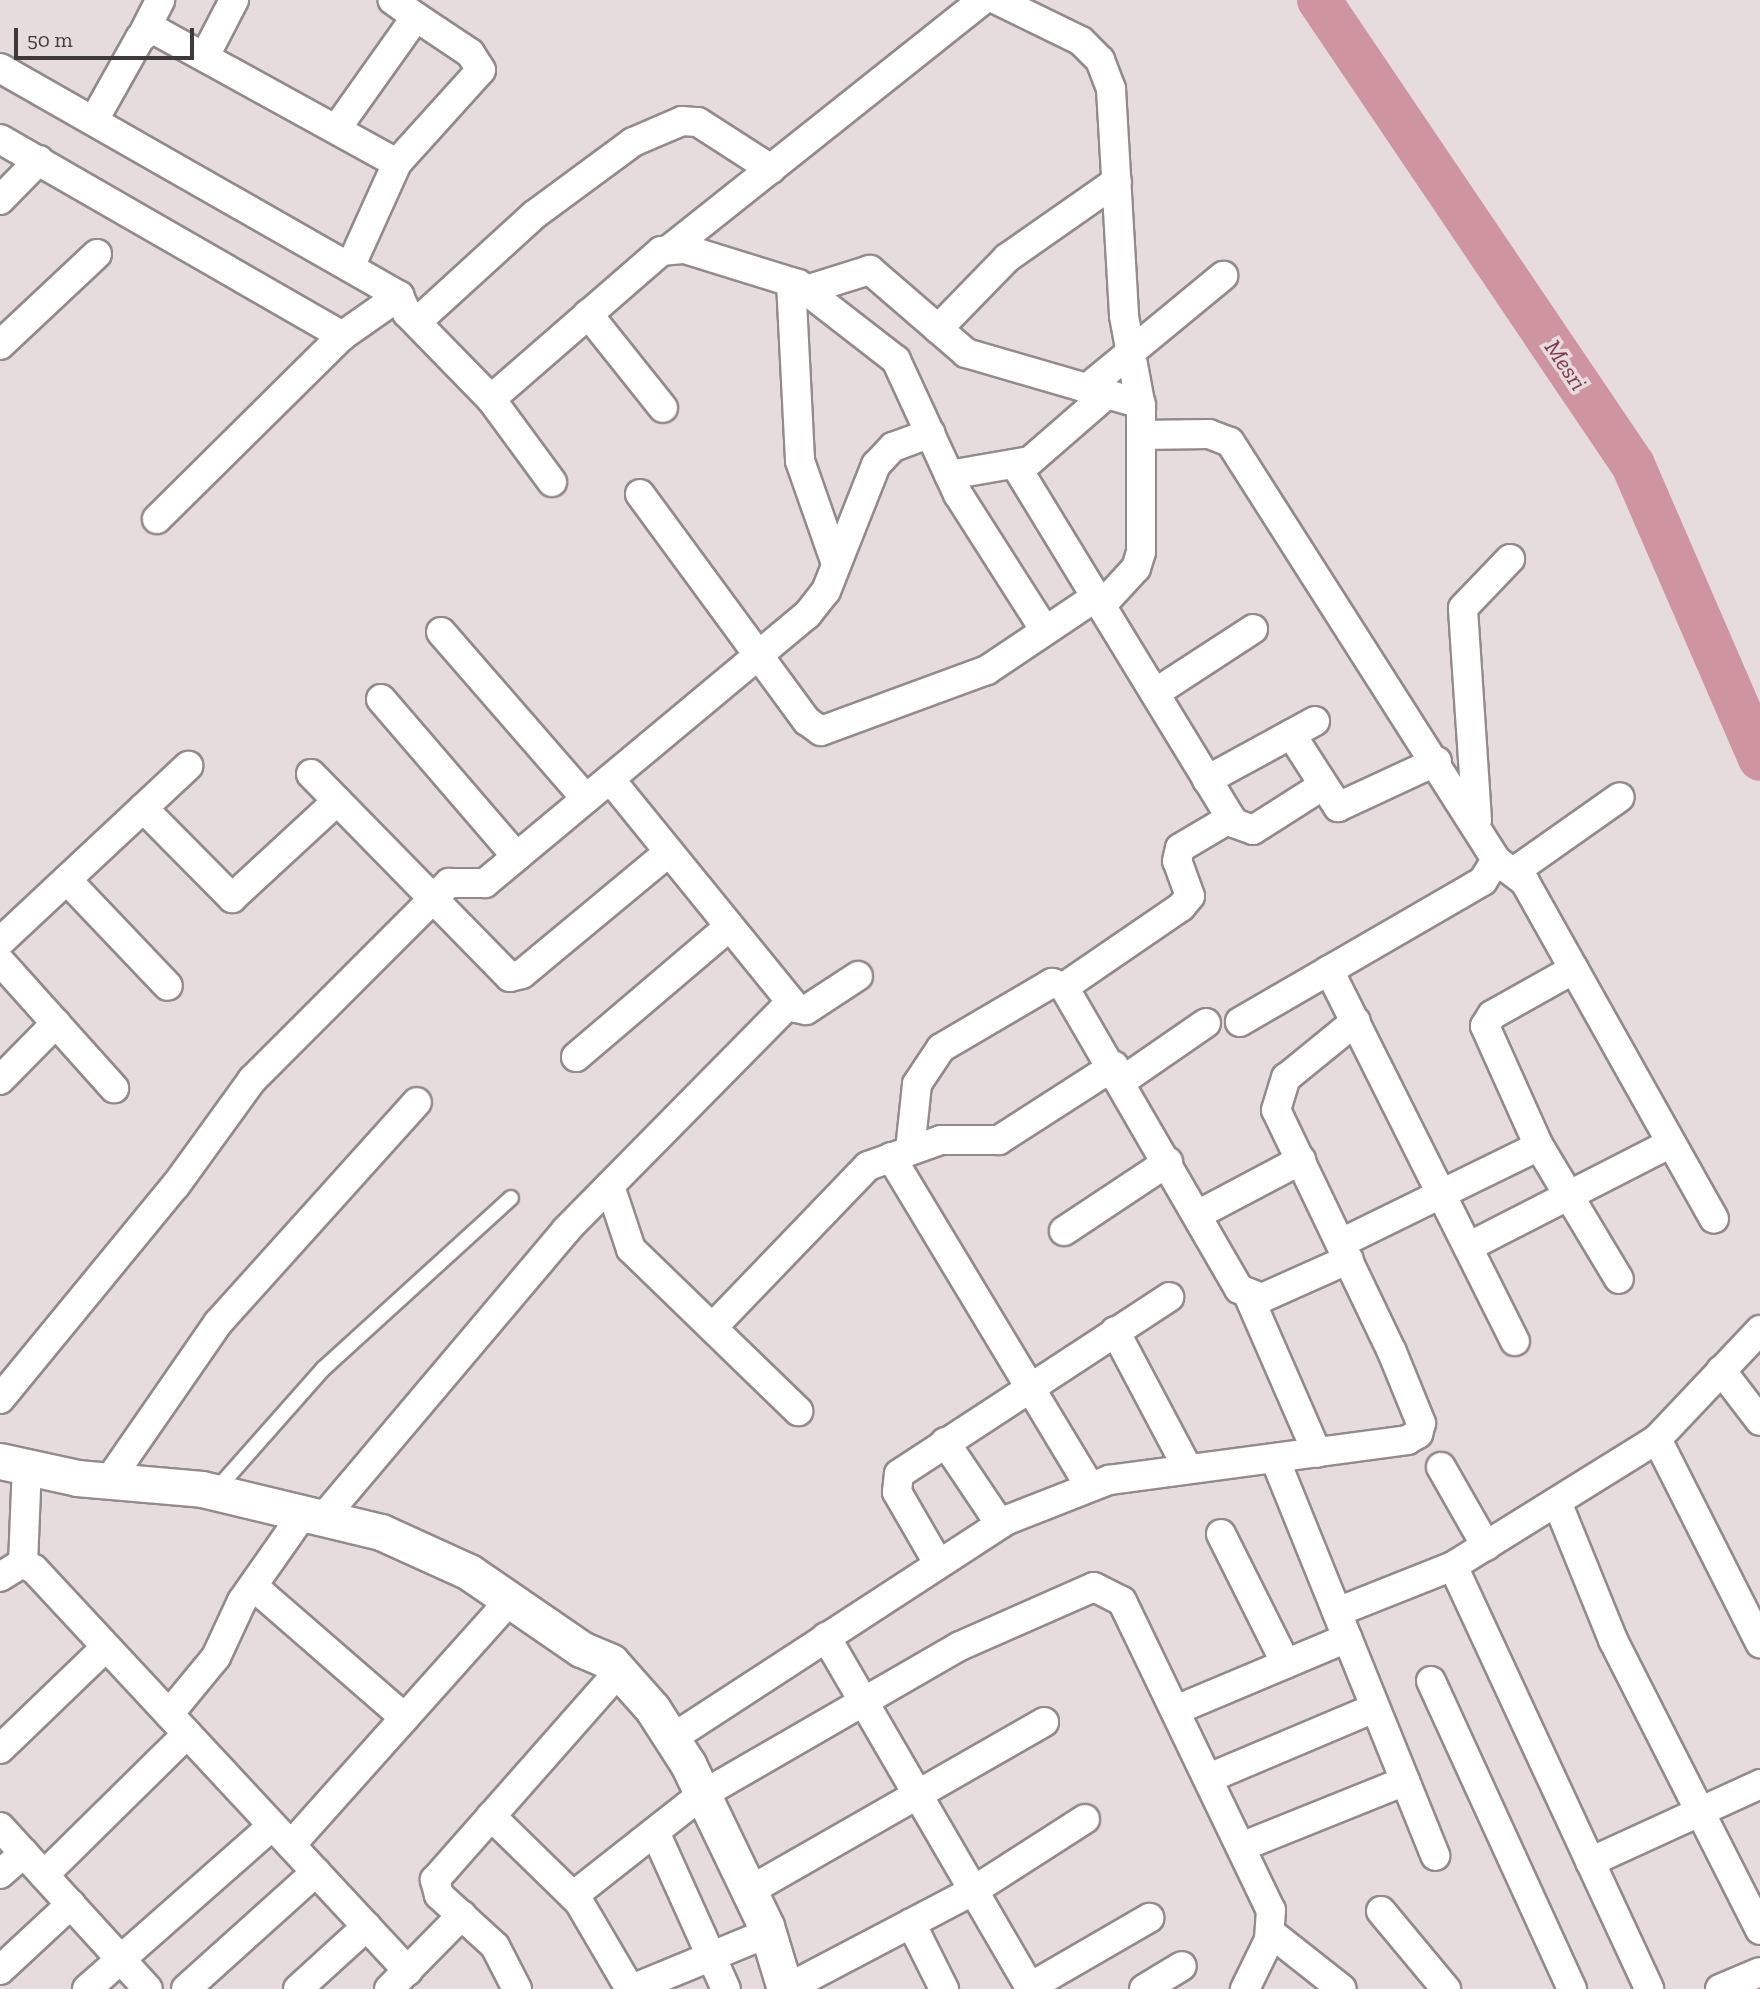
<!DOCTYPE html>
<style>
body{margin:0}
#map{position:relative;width:1760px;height:1989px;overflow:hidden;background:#e6dbdd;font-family:"Zilla Slab",serif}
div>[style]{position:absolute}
.river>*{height:44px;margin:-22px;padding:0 22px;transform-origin:22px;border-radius:22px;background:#ce95a0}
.roads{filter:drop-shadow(2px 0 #948a8b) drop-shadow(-2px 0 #948a8b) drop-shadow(0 2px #948a8b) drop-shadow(0 -2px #948a8b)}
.service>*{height:14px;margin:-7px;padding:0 7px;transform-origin:7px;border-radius:7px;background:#fff}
.minor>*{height:28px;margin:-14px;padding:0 14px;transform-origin:14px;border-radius:14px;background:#fff}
.tertiary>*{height:35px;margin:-17.5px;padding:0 17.5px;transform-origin:17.5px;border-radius:17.5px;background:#fff}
span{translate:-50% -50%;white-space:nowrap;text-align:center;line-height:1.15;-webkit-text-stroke:7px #e6dbdd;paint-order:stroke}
.water-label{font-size:24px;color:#823b4d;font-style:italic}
.scale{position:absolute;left:14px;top:28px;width:180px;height:32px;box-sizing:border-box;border:4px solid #3e393a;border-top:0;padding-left:9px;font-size:21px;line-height:24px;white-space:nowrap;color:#3e393a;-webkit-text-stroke:5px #e6dbdd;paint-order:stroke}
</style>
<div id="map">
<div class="river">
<div style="left:1319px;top:0;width:561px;rotate:55.97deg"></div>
<div style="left:1633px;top:465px;width:320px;rotate:66.6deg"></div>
</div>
<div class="roads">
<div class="service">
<div style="left:216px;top:1490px;width:162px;rotate:-48.5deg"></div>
<div style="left:323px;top:1369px;width:254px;rotate:-42.3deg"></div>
</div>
<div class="minor">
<div style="left:997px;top:0;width:93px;rotate:26deg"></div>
<div style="left:1081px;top:41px;width:27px;rotate:45deg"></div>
<div style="left:1100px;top:60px;width:31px;rotate:69deg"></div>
<div style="left:1111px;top:89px;width:227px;rotate:86.7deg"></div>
<div style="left:1124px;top:316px;width:94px;rotate:79.5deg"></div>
<div style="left:1141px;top:408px;width:144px;rotate:90deg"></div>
<div style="left:1141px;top:552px;width:17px;rotate:107deg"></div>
<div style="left:1136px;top:568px;width:50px;rotate:132.6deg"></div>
<div style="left:143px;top:34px;width:38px;rotate:-63deg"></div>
<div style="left:206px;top:54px;width:61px;rotate:-62.6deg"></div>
<div style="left:0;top:68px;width:460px;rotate:29.7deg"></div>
<div style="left:399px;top:296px;width:19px;rotate:65deg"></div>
<div style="left:407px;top:313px;width:120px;rotate:45.7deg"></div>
<div style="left:491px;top:399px;width:103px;rotate:53.7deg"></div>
<div style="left:94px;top:120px;width:94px;rotate:-60.7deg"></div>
<div style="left:140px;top:38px;width:16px;rotate:-35deg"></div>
<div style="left:153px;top:29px;width:278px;rotate:28.8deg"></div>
<div style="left:337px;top:128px;width:136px;rotate:-54.6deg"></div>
<div style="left:416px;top:17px;width:29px;rotate:-144deg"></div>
<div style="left:0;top:139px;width:395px;rotate:29.9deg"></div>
<div style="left:0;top:200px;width:56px;rotate:-45.7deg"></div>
<div style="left:671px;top:248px;width:399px;rotate:-38.5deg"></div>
<div style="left:351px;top:265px;width:112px;rotate:-65.7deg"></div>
<div style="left:397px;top:163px;width:125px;rotate:-47.9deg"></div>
<div style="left:481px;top:70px;width:20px;rotate:-123deg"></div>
<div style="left:470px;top:53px;width:65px;rotate:-146.3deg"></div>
<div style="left:791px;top:282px;width:179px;rotate:87.1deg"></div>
<div style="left:800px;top:461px;width:109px;rotate:70.7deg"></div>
<div style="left:809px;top:289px;width:64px;rotate:-17.3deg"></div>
<div style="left:870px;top:270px;width:127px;rotate:40.8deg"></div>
<div style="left:966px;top:353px;width:182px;rotate:16.2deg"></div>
<div style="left:588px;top:314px;width:120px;rotate:51.4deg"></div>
<div style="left:419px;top:320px;width:156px;rotate:-42.4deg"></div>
<div style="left:534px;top:215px;width:123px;rotate:-36.4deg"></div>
<div style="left:633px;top:142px;width:53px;rotate:-23.2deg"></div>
<div style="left:682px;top:121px;width:16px;rotate:4deg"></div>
<div style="left:698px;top:122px;width:87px;rotate:32.8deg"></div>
<div style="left:938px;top:329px;width:99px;rotate:-45.8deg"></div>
<div style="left:1007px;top:258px;width:134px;rotate:-35deg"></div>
<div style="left:0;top:345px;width:133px;rotate:-43.2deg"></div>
<div style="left:1086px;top:389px;width:178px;rotate:-39.5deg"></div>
<div style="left:491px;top:399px;width:225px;rotate:-41deg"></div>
<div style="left:661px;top:251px;width:24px;rotate:-5deg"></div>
<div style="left:685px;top:249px;width:118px;rotate:17.2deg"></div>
<div style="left:798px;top:284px;width:124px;rotate:37.8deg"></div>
<div style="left:896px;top:360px;width:148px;rotate:65.2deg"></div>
<div style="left:958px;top:494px;width:160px;rotate:57.5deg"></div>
<div style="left:1141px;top:435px;width:68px;rotate:-0.8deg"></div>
<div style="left:1209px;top:434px;width:22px;rotate:21deg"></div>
<div style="left:1230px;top:442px;width:495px;rotate:57.5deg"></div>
<div style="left:1496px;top:860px;width:25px;rotate:122deg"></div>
<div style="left:1483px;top:881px;width:281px;rotate:149.9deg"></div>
<div style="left:1016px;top:466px;width:418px;rotate:58.6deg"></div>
<div style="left:1234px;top:823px;width:20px;rotate:20deg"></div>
<div style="left:1253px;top:830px;width:82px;rotate:-32.5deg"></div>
<div style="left:949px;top:475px;width:82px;rotate:-9.8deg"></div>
<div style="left:1030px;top:461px;width:101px;rotate:-41deg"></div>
<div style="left:640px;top:494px;width:282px;rotate:53.7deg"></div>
<div style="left:807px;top:721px;width:17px;rotate:36deg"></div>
<div style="left:821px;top:731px;width:177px;rotate:-20.2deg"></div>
<div style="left:987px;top:670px;width:133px;rotate:-33.9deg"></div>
<div style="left:157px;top:519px;width:260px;rotate:-44.7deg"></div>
<div style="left:342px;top:336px;width:70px;rotate:-35.1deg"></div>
<div style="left:441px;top:632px;width:221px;rotate:49deg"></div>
<div style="left:1155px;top:693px;width:117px;rotate:-33.1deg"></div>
<div style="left:381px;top:699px;width:208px;rotate:49.3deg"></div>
<div style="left:1291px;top:734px;width:87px;rotate:57.2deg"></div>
<div style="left:1338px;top:807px;width:109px;rotate:-24.9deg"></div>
<div style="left:311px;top:774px;width:284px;rotate:45.6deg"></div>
<div style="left:510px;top:977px;width:12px;rotate:-14deg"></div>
<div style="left:522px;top:974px;width:191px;rotate:-39.7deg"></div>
<div style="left:610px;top:779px;width:295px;rotate:50.9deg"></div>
<div style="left:796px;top:1008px;width:10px;rotate:11deg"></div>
<div style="left:806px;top:1010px;width:62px;rotate:-33.2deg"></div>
<div style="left:1207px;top:780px;width:123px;rotate:-28.6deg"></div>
<div style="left:143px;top:808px;width:127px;rotate:45.3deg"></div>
<div style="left:232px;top:898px;width:143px;rotate:-42.7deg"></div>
<div style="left:1477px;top:820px;width:212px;rotate:-93.8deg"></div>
<div style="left:1463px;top:608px;width:68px;rotate:-46.2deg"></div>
<div style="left:1496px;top:860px;width:36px;rotate:37deg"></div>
<div style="left:1525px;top:882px;width:386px;rotate:60.7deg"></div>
<div style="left:1515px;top:871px;width:128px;rotate:-35.2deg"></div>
<div style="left:67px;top:880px;width:146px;rotate:46.4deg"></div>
<div style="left:0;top:942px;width:258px;rotate:-43.1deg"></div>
<div style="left:0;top:961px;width:171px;rotate:48.1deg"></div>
<div style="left:1574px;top:969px;width:94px;rotate:150.7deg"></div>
<div style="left:1492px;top:1015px;width:13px;rotate:122deg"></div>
<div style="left:1485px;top:1026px;width:132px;rotate:65.8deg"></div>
<div style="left:1539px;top:1146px;width:155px;rotate:59deg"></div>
<div style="left:1329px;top:970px;width:415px;rotate:63.4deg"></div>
<div style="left:1064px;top:987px;width:349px;rotate:59.9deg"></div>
<div style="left:1239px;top:1289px;width:25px;rotate:21deg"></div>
<div style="left:1262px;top:1298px;width:95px;rotate:-24.1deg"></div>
<div style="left:576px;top:1057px;width:201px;rotate:-40.4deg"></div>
<div style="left:0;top:1080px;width:80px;rotate:-45.5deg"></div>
<div style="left:1122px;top:1081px;width:102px;rotate:-34.6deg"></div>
<div style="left:910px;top:1150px;width:66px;rotate:-83.9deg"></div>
<div style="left:917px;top:1084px;width:43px;rotate:-56.3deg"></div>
<div style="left:941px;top:1048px;width:129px;rotate:-30.4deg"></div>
<div style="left:1052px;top:983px;width:13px;rotate:18deg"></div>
<div style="left:1064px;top:987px;width:142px;rotate:-34.4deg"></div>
<div style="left:1181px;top:907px;width:14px;rotate:-51deg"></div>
<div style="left:1190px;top:896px;width:37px;rotate:-110deg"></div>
<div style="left:1177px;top:861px;width:13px;rotate:-77deg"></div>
<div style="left:1180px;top:848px;width:59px;rotate:-30.5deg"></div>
<div style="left:891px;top:1157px;width:385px;rotate:58.9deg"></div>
<div style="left:610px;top:1186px;width:66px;rotate:71.6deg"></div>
<div style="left:631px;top:1249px;width:233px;rotate:44.1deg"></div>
<div style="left:1197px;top:1215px;width:118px;rotate:-27.9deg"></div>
<div style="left:1064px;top:1231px;width:125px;rotate:-33.6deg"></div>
<div style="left:1341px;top:1243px;width:220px;rotate:-26.1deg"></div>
<div style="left:1468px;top:1247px;width:228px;rotate:-27.1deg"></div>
<div style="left:1249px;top:1297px;width:170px;rotate:66.4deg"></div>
<div style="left:713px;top:1327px;width:223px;rotate:-46.1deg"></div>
<div style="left:868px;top:1166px;width:77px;rotate:-19.6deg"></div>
<div style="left:941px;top:1140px;width:58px"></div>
<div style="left:999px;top:1140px;width:137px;rotate:-32.8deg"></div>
<div style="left:1115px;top:1331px;width:156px;rotate:62.1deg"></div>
<div style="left:1721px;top:1370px;width:64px;rotate:52.6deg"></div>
<div style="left:0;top:1399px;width:277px;rotate:-50.6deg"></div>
<div style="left:176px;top:1185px;width:130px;rotate:-54.1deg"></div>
<div style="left:252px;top:1080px;width:279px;rotate:-45deg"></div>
<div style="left:449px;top:883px;width:36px"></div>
<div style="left:485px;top:883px;width:419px;rotate:-39.8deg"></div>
<div style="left:807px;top:615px;width:31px;rotate:-52deg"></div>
<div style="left:826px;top:591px;width:136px;rotate:-68.4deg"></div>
<div style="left:876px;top:465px;width:25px;rotate:-47deg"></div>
<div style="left:893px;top:447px;width:40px;rotate:-20.2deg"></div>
<div style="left:1657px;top:1439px;width:229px;rotate:63.2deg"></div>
<div style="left:945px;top:1442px;width:99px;rotate:56.1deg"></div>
<div style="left:1275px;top:1459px;width:428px;rotate:68deg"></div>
<div style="left:1441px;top:1467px;width:91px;rotate:60.3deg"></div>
<div style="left:110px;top:1479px;width:190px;rotate:-55.3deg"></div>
<div style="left:218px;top:1323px;width:297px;rotate:-48deg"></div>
<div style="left:1557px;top:1502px;width:149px;rotate:67.9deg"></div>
<div style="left:1613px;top:1640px;width:325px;rotate:63.1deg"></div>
<div style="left:323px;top:1518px;width:377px;rotate:-49.8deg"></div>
<div style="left:566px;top:1230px;width:320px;rotate:-45.4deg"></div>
<div style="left:1221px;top:1534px;width:145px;rotate:63.4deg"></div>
<div style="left:938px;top:1563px;width:82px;rotate:-120deg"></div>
<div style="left:897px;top:1492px;width:18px;rotate:-84deg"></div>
<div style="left:899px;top:1474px;width:323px;rotate:-33.2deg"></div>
<div style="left:23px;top:1564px;width:98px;rotate:-87.7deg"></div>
<div style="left:1453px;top:1566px;width:466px;rotate:65.1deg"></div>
<div style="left:0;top:1577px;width:26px;rotate:-32deg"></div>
<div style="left:22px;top:1563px;width:13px;rotate:27deg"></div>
<div style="left:34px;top:1569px;width:549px;rotate:47.07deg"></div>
<div style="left:253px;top:1586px;width:201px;rotate:41deg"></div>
<div style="left:1337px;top:1612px;width:125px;rotate:-21.6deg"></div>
<div style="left:1453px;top:1566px;width:240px;rotate:-31.9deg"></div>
<div style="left:1657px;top:1439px;width:150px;rotate:-46.6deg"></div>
<div style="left:826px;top:1637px;width:407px;rotate:59.8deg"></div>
<div style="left:1431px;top:1681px;width:339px;rotate:65.4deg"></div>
<div style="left:1176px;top:1710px;width:186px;rotate:-22.8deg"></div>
<div style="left:169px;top:1714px;width:74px;rotate:-50.5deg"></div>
<div style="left:216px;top:1657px;width:62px;rotate:-65.1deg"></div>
<div style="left:242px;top:1601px;width:106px;rotate:-55deg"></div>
<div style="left:671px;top:1739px;width:401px;rotate:-33.1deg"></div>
<div style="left:1007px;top:1520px;width:110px;rotate:-21.4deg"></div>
<div style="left:1109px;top:1480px;width:301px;rotate:-7.6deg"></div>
<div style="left:1407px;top:1440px;width:13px;rotate:-29deg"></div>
<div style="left:1418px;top:1434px;width:11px;rotate:-75deg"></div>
<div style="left:1421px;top:1423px;width:77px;rotate:-112.2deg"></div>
<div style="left:1392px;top:1352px;width:268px;rotate:-115.6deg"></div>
<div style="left:1276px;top:1110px;width:34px;rotate:-73deg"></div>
<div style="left:1286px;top:1078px;width:90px;rotate:-39.2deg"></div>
<div style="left:0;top:1749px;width:146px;rotate:-43.9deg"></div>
<div style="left:1209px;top:1778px;width:180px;rotate:-22.9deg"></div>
<div style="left:491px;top:1816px;width:123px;rotate:44.3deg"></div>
<div style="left:579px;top:1902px;width:101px;rotate:59.6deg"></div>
<div style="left:0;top:1827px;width:219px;rotate:47.6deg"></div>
<div style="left:655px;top:1832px;width:172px;rotate:65.7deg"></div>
<div style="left:291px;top:1845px;width:327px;rotate:-48.2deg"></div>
<div style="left:1241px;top:1847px;width:177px;rotate:-21.9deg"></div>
<div style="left:1590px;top:1862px;width:187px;rotate:-24.6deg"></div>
<div style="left:0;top:1874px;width:32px;rotate:-41deg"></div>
<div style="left:44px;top:1875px;width:201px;rotate:-44.6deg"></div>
<div style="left:749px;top:1891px;width:340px;rotate:-29.8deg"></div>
<div style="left:573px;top:1896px;width:162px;rotate:-38.2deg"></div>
<div style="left:700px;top:1796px;width:300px;rotate:-30deg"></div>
<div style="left:960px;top:1646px;width:146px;rotate:-23.8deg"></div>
<div style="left:1094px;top:1587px;width:31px;rotate:27deg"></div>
<div style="left:1122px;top:1601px;width:343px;rotate:64.3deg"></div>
<div style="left:1271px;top:1910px;width:30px;rotate:94deg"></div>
<div style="left:1269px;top:1940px;width:55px;rotate:116.1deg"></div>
<div style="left:1381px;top:1911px;width:102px;rotate:50.2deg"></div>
<div style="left:911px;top:1923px;width:74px;rotate:63.4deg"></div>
<div style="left:1271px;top:1933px;width:90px;rotate:38.3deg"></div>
<div style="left:0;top:1970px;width:97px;rotate:-42.9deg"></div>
<div style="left:1030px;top:1987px;width:138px;rotate:-30.1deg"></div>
<div style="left:87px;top:1989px;width:247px;rotate:-41.4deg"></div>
<div style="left:186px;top:1989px;width:175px;rotate:-42deg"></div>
<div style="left:298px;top:1989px;width:93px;rotate:-42.4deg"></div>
<div style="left:389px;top:1989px;width:104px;rotate:-45.4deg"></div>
<div style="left:517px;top:1989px;width:48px;rotate:-117.1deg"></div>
<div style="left:495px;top:1946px;width:76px;rotate:-137.7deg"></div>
<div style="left:439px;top:1895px;width:16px;rotate:-105deg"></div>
<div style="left:435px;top:1880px;width:278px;rotate:-48.6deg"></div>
<div style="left:632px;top:1989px;width:147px;rotate:-22.4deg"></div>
<div style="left:786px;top:1989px;width:211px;rotate:-27.7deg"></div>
<div style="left:973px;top:1891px;width:133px;rotate:-32.7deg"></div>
<div style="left:1144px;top:1989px;width:44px;rotate:-31.2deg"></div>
<div style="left:1720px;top:1989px;width:43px;rotate:-23deg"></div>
</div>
<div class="tertiary">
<div style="left:0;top:1461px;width:79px;rotate:12.4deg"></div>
<div style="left:77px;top:1478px;width:125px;rotate:5deg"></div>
<div style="left:202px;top:1489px;width:184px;rotate:13.5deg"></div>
<div style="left:381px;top:1532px;width:97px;rotate:24.4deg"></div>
<div style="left:469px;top:1572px;width:136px;rotate:34.5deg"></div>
<div style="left:581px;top:1649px;width:33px;rotate:23deg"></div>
<div style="left:611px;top:1662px;width:62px;rotate:48.3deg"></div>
<div style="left:652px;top:1708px;width:67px;rotate:57.3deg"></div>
<div style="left:688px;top:1764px;width:180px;rotate:64.3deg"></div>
<div style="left:766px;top:1926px;width:66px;rotate:73.2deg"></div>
</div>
</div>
<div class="water-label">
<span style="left:1566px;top:365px;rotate:56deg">Mesri</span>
</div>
<div class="scale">50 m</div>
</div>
